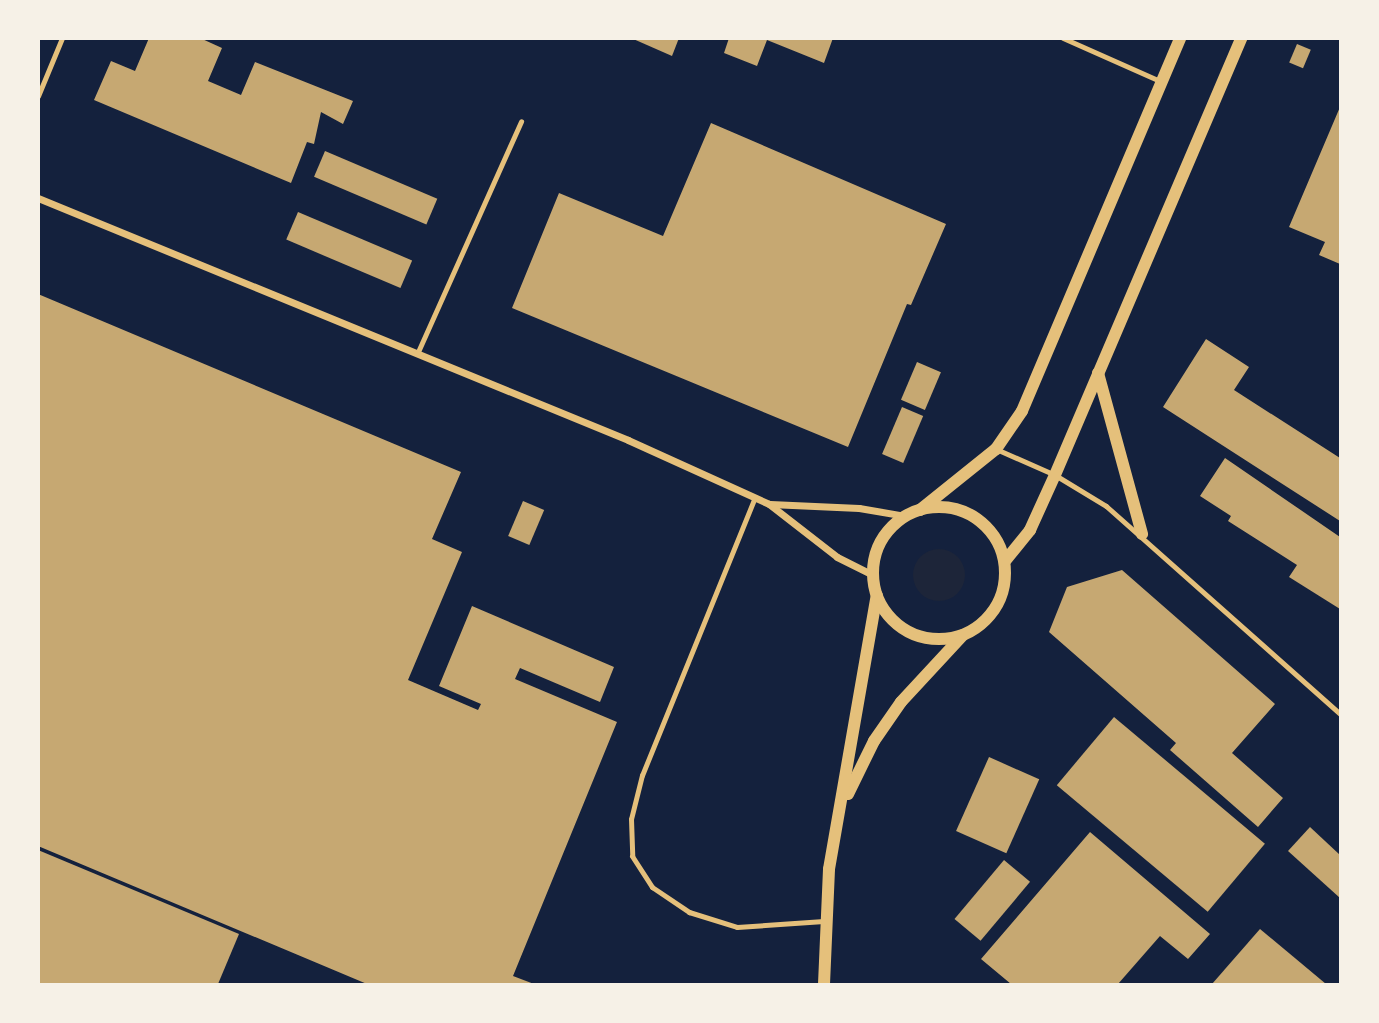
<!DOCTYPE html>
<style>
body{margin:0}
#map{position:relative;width:1379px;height:1023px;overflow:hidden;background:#14213d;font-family:"Fira Sans",sans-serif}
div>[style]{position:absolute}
.green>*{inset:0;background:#1d2539}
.round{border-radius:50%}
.building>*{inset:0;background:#c6a872;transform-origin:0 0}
.service>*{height:5px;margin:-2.5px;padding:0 2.5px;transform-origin:2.5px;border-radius:2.5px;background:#e5c07b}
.minor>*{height:7px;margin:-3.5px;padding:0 3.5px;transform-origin:3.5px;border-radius:3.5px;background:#e5c07b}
.tertiary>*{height:12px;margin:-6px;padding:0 6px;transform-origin:6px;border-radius:6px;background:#e5c07b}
.tertiary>.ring{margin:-6px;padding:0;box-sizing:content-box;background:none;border:12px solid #e5c07b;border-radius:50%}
span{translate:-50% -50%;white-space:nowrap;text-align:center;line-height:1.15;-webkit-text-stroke:5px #f6f1e7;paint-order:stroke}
.frame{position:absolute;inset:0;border:40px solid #f6f1e7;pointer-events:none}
</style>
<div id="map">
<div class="green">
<div class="round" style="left:913px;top:549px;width:52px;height:52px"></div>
</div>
<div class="building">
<div style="clip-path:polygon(149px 38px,200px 38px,222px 48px,208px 81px,241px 95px,255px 62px,353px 101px,343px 124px,321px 112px,314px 144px,307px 142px,291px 183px,94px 100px,111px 61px,135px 71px)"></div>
<div style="clip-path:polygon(631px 38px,679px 38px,672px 56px)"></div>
<div style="clip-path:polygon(729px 38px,833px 38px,824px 63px,767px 40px,757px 66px,724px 53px)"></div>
<div style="left:1297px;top:44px;width:15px;height:20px;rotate:23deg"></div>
<div style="clip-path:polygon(1340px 107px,1340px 264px,1319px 255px,1325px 242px,1289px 227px)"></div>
<div style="clip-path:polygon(711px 123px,946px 224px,911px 305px,907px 304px,848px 447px,512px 308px,559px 193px,663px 236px)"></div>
<div style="left:325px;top:151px;width:122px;height:28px;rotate:23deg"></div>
<div style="left:298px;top:212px;width:124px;height:30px;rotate:23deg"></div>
<div style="clip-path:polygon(38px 294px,461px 472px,432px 539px,462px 552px,408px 680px,478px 710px,481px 704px,439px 686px,472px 606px,614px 667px,600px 702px,520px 668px,515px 679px,617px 722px,513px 976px,534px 984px,367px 984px,38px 846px)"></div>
<div style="clip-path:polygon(1206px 339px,1249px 367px,1234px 390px,1340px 458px,1340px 521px,1163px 407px)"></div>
<div style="left:917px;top:362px;width:26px;height:41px;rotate:23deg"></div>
<div style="left:902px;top:407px;width:23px;height:51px;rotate:23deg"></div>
<div style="clip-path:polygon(1225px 458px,1340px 537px,1340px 609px,1289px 577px,1297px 565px,1228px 521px,1231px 516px,1200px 496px)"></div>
<div style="left:523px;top:501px;width:23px;height:38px;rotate:23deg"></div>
<div style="clip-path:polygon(1122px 570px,1275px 704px,1232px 753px,1283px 798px,1258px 827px,1170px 750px,1176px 743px,1049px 632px,1067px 587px)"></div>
<div style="left:1114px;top:717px;width:197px;height:89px;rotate:40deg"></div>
<div style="left:989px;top:757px;width:55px;height:81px;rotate:24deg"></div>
<div style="clip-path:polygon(1310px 827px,1340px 855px,1340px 898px,1288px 851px)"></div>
<div style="clip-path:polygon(1090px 832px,1210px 934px,1188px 959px,1160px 936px,1118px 984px,1011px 984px,981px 959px)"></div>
<div style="clip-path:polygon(38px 850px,239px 934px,218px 984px,38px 984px)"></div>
<div style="left:1004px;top:860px;width:34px;height:77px;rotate:40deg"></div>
<div style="clip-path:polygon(1260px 929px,1326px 984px,1212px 984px)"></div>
</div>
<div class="service">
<div style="left:1063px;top:38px;width:106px;rotate:23.9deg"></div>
<div style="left:38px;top:96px;width:63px;rotate:-67.5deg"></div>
<div style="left:417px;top:354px;width:255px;rotate:-65.9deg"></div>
<div style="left:996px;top:449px;width:64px;rotate:23.8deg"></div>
<div style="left:1055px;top:475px;width:60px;rotate:31.3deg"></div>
<div style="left:1106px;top:506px;width:313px;rotate:41.6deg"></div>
<div style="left:755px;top:497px;width:300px;rotate:112.1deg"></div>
<div style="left:642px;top:775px;width:45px;rotate:104deg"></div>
<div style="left:631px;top:819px;width:37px;rotate:88deg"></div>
<div style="left:632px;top:856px;width:37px;rotate:57deg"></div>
<div style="left:652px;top:887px;width:45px;rotate:34deg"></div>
<div style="left:689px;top:912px;width:50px;rotate:17.4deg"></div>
<div style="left:737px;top:927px;width:87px;rotate:-3.9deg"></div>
</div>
<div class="minor">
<div style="left:38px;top:198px;width:638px;rotate:22.3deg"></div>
<div style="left:628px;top:440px;width:155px;rotate:24.4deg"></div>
<div style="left:769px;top:504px;width:86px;rotate:37.9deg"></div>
<div style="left:837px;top:557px;width:40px;rotate:26.6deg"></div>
<div style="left:770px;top:504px;width:89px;rotate:2.6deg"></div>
<div style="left:859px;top:508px;width:48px;rotate:9.7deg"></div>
</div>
<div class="tertiary">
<div style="left:1098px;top:373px;width:167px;rotate:74.7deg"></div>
<div class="ring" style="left:873px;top:507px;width:120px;height:120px"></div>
<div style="left:920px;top:510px;width:97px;rotate:-38.8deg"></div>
<div style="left:996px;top:449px;width:46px;rotate:-55.6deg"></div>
<div style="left:1022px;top:411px;width:405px;rotate:-67deg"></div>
<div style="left:1005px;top:561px;width:40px;rotate:-51deg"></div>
<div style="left:1030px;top:530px;width:60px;rotate:-65.6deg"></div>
<div style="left:1055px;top:475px;width:475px;rotate:-66.9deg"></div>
<div style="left:848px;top:794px;width:59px;rotate:-63.9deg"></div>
<div style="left:874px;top:741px;width:47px;rotate:-55.3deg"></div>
<div style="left:901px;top:702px;width:91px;rotate:-47.2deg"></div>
<div style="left:824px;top:984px;width:115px;rotate:-87.5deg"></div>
<div style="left:829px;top:869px;width:278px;rotate:-80.1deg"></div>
</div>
<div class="frame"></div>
</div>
